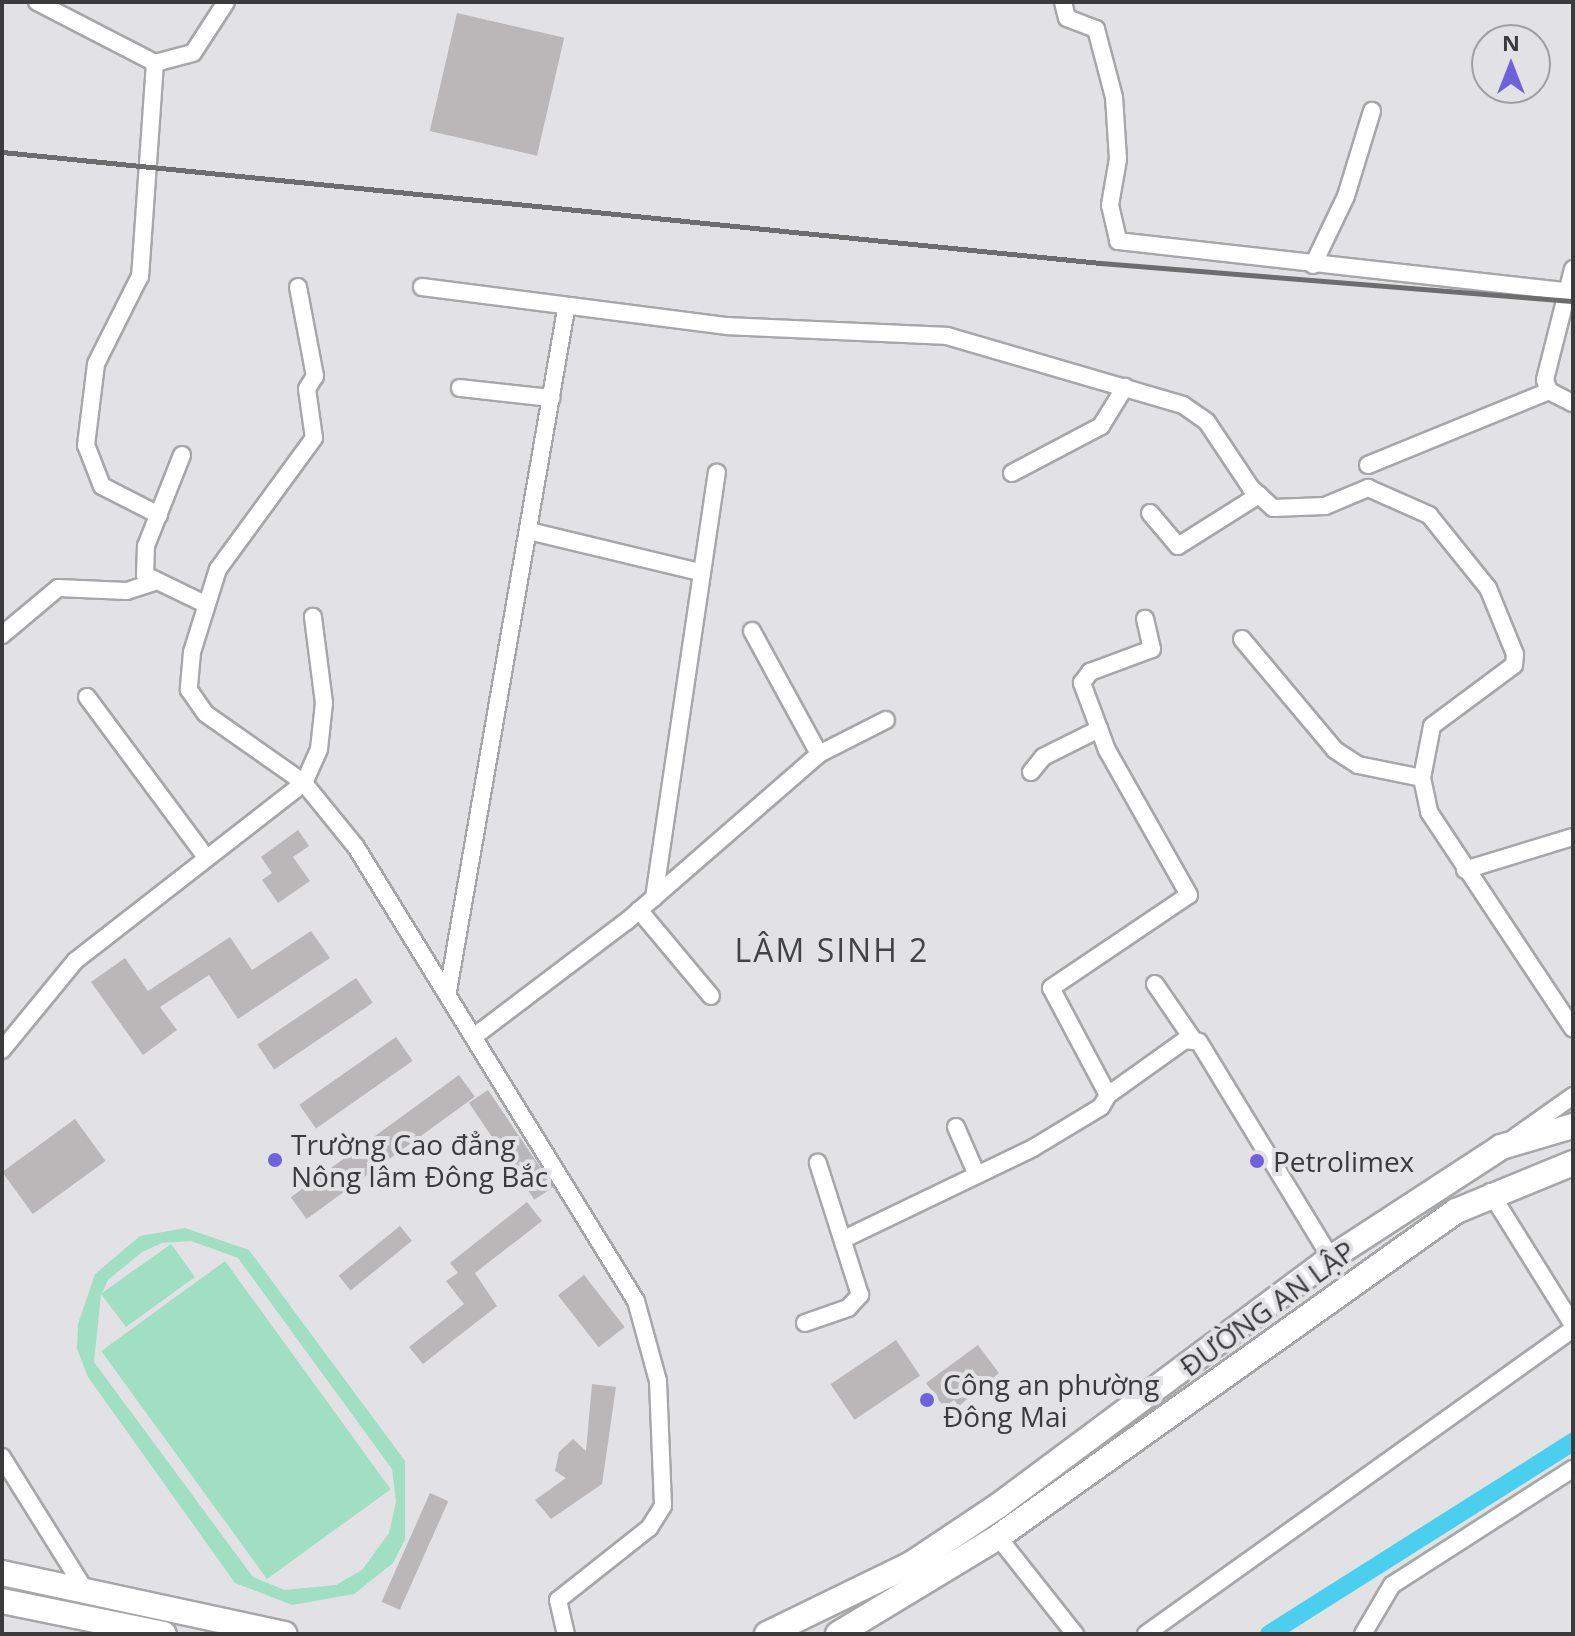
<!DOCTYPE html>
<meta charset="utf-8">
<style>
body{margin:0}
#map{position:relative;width:1575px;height:1636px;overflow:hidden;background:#e2e2e4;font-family:"Open Sans",sans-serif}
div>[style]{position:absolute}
.green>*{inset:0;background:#a0dfc3;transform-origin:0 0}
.canal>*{height:18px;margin:-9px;padding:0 9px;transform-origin:9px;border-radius:9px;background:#4acfef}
.building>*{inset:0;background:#b9b7b8;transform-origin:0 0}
.roads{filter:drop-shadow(2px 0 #a6a7a9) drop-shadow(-2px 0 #a6a7a9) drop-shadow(0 2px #a6a7a9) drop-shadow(0 -2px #a6a7a9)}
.minor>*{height:16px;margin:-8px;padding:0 8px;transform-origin:8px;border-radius:8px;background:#fff}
.highway>*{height:24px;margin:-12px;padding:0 12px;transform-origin:12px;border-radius:12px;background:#fff}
.rail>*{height:5px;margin:-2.5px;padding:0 2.5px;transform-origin:2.5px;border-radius:2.5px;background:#6d6d6e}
.dots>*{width:22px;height:22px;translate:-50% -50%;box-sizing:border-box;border:4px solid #e2e2e4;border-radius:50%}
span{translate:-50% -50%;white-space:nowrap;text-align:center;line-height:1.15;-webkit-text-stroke:8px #e2e2e4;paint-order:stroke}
.poi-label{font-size:28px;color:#3b3b3c}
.left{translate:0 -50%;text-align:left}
.street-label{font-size:28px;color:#3b3b3c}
.quarter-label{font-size:32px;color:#424344;letter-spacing:2px}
.frame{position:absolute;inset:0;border:4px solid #3b3b3c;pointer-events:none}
.north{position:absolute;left:1471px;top:24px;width:80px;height:80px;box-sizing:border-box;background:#e2e2e4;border:2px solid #9f9fa1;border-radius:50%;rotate:0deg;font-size:22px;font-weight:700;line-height:32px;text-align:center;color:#3b3b3c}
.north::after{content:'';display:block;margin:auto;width:28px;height:36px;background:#6e61db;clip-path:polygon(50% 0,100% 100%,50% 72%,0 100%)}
</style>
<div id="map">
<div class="green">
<div style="clip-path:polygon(evenodd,185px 1228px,249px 1250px,405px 1461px,405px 1540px,393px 1563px,354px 1594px,292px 1605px,235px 1583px,88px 1377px,77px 1349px,78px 1324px,95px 1274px,140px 1236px,185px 1228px,191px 1241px,238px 1258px,392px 1469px,396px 1502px,389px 1533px,362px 1570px,336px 1585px,285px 1590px,253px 1577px,94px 1362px,101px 1294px,126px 1327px,195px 1277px,171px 1244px,102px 1293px,108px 1280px,142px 1252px,162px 1243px,191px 1241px)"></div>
<div style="left:225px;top:1261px;width:282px;height:153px;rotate:54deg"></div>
</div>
<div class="canal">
<div style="left:1269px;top:1634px;width:360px;rotate:-32.3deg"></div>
</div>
<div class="building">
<div style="left:457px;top:13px;width:110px;height:121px;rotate:13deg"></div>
<div style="clip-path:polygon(298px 830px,309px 846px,293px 857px,310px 881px,278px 903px,262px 880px,272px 873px,261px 857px)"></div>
<div style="clip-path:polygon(311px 931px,330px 958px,238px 1019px,209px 975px,160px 1007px,177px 1030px,143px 1055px,91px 982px,125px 958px,148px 991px,230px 937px,252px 970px)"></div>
<div style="left:356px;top:978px;width:30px;height:119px;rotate:56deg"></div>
<div style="left:396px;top:1037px;width:29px;height:118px;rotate:55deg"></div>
<div style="left:459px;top:1075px;width:27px;height:208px;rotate:54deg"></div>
<div style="left:488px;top:1090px;width:117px;height:23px;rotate:56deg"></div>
<div style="left:75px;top:1119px;width:52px;height:90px;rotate:54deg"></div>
<div style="clip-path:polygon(527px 1202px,542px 1221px,475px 1273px,497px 1306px,423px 1364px,409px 1347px,464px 1304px,446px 1281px,458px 1273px,450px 1263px)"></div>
<div style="left:400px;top:1226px;width:19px;height:79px;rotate:51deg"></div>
<div style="left:584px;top:1275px;width:66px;height:33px;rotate:52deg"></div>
<div style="left:896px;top:1340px;width:43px;height:79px;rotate:56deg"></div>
<div style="clip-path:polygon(978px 1345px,999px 1373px,959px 1406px,954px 1400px,944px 1407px,926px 1383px)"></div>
<div style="clip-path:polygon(592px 1384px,616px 1387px,602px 1484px,551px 1519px,535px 1500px,566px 1478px,555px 1471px,559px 1452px,573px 1439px,586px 1451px)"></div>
<div style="left:430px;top:1493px;width:20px;height:119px;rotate:24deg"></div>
</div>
<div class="roads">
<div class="minor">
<div style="left:37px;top:2px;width:133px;rotate:27.3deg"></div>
<div style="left:155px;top:63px;width:39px;rotate:-15deg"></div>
<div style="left:193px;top:53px;width:61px;rotate:-57.1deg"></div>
<div style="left:1063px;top:2px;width:16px;rotate:76deg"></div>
<div style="left:1067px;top:18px;width:31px;rotate:21deg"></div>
<div style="left:1096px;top:29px;width:70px;rotate:75.2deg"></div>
<div style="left:1114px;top:97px;width:62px;rotate:86.3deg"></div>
<div style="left:1118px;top:159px;width:47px;rotate:99.9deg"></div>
<div style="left:1110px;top:205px;width:37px;rotate:77deg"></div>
<div style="left:1118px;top:241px;width:458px;rotate:6.4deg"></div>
<div style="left:155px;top:63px;width:214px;rotate:94deg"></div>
<div style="left:140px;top:276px;width:98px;rotate:116.6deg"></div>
<div style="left:96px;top:364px;width:82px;rotate:97deg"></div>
<div style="left:86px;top:445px;width:44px;rotate:68.7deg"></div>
<div style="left:102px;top:486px;width:64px;rotate:27deg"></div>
<div style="left:1313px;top:265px;width:76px;rotate:-64.4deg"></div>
<div style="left:1346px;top:196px;width:89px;rotate:-73deg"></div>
<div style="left:1573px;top:269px;width:114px;rotate:104.2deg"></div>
<div style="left:1545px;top:380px;width:12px;rotate:70deg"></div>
<div style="left:1549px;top:391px;width:27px;rotate:27deg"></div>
<div style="left:298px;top:287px;width:91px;rotate:79.2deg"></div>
<div style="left:315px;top:376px;width:15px;rotate:122deg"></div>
<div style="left:307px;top:389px;width:49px;rotate:81.9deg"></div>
<div style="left:314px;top:438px;width:162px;rotate:126.2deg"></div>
<div style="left:218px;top:569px;width:87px;rotate:107.4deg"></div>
<div style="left:192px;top:652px;width:38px;rotate:95deg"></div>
<div style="left:189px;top:690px;width:29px;rotate:55deg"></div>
<div style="left:206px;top:714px;width:120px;rotate:35.1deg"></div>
<div style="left:304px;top:783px;width:82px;rotate:50.9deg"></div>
<div style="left:356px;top:847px;width:533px;rotate:58.34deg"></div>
<div style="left:636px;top:1301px;width:83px;rotate:74.6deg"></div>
<div style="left:658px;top:1381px;width:125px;rotate:87.7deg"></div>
<div style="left:663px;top:1506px;width:26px;rotate:122deg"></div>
<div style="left:649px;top:1528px;width:116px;rotate:141.6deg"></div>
<div style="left:558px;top:1600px;width:35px;rotate:77deg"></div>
<div style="left:422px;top:287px;width:308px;rotate:7.3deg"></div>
<div style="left:728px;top:326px;width:219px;rotate:2.6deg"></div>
<div style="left:947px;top:336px;width:246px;rotate:16.3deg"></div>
<div style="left:1183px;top:405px;width:29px;rotate:35deg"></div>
<div style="left:1207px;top:422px;width:79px;rotate:56.3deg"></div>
<div style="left:1251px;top:488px;width:30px;rotate:42deg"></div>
<div style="left:1273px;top:508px;width:52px;rotate:-2.2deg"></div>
<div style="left:1325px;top:506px;width:47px;rotate:-22.7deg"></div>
<div style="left:1368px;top:488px;width:67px;rotate:23.9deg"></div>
<div style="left:1429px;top:515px;width:94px;rotate:51.1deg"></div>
<div style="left:1488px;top:588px;width:71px;rotate:67.8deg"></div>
<div style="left:1515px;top:654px;width:11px;rotate:95deg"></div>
<div style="left:1514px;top:665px;width:102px;rotate:143.4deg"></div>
<div style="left:1432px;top:726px;width:53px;rotate:100.9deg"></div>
<div style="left:1422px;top:778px;width:35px;rotate:78deg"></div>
<div style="left:1429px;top:812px;width:260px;rotate:56.4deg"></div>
<div style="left:460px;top:388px;width:92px;rotate:6.3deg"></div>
<div style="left:182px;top:455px;width:98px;rotate:111.6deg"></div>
<div style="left:146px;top:546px;width:29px;rotate:92deg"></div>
<div style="left:145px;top:575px;width:67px;rotate:25.8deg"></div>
<div style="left:1368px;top:465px;width:196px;rotate:-22.2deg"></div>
<div style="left:1012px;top:473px;width:101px;rotate:-27.8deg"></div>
<div style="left:1101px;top:426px;width:46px;rotate:-58.4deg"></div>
<div style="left:1150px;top:513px;width:43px;rotate:49.7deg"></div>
<div style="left:1178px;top:546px;width:96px;rotate:-32.2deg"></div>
<div style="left:529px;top:531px;width:176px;rotate:13.5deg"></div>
<div style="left:752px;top:631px;width:140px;rotate:61.4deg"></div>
<div style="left:2px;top:635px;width:73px;rotate:-40deg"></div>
<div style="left:58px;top:588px;width:69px;rotate:2.5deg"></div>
<div style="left:127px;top:591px;width:26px;rotate:-18deg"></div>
<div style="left:1242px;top:639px;width:145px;rotate:50deg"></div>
<div style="left:1335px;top:750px;width:27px;rotate:33deg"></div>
<div style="left:1358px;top:765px;width:65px;rotate:11.5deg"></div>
<div style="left:87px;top:697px;width:199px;rotate:53.4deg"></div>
<div style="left:1031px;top:772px;width:19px;rotate:-51deg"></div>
<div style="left:1043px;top:757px;width:63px;rotate:-26.6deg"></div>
<div style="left:1465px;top:870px;width:113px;rotate:-17deg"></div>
<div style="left:654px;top:898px;width:430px;rotate:-81.6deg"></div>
<div style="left:639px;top:910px;width:112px;rotate:50.1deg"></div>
<div style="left:1155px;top:984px;width:65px;rotate:55.6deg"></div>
<div style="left:448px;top:991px;width:692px;rotate:-80.18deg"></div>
<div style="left:476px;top:1035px;width:189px;rotate:-37.1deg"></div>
<div style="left:627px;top:921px;width:254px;rotate:-41deg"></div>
<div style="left:819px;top:754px;width:75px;rotate:-26.9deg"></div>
<div style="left:2px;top:1050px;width:115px;rotate:-50.6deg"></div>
<div style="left:75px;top:961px;width:290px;rotate:-37.9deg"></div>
<div style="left:304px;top:783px;width:37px;rotate:-66deg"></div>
<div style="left:319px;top:749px;width:46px;rotate:-83.8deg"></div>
<div style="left:324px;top:703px;width:87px;rotate:-97.3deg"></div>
<div style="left:1108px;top:1095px;width:95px;rotate:-35.5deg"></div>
<div style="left:1185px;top:1040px;width:14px;rotate:8deg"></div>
<div style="left:1199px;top:1042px;width:253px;rotate:58.6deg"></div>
<div style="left:956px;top:1127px;width:52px;rotate:66.4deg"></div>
<div style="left:1515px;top:1137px;width:71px;rotate:-35.3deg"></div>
<div style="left:1490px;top:1192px;width:157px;rotate:58deg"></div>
<div style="left:844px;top:1239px;width:210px;rotate:-25.7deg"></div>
<div style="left:1033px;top:1148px;width:79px;rotate:-31.1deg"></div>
<div style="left:1101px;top:1107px;width:14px;rotate:-60deg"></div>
<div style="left:1108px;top:1095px;width:121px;rotate:-118deg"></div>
<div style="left:1051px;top:988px;width:166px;rotate:-34deg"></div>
<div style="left:1189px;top:895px;width:167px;rotate:-119.5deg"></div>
<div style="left:1107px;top:750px;width:72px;rotate:-110.5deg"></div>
<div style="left:1082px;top:683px;width:14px;rotate:-54deg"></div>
<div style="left:1090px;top:672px;width:66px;rotate:-20.4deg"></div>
<div style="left:1152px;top:649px;width:31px;rotate:-103deg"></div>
<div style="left:805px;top:1323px;width:46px;rotate:-19.2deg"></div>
<div style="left:848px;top:1308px;width:18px;rotate:-47deg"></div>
<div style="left:860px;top:1295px;width:139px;rotate:-107.7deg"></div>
<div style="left:2px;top:1457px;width:157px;rotate:58deg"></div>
<div style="left:998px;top:1537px;width:124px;rotate:51.6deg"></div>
<div style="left:1146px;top:1634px;width:525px;rotate:-35.54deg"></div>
<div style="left:1363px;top:1634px;width:57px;rotate:-59.4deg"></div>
<div style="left:1392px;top:1585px;width:215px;rotate:-32.7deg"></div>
</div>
<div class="highway">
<div style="left:2px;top:1573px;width:289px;rotate:12.2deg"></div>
<div style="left:2px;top:1601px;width:165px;rotate:11.5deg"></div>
<div style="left:767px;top:1634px;width:160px;rotate:-25.9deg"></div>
<div style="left:911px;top:1564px;width:105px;rotate:-33.7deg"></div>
<div style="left:998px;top:1506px;width:415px;rotate:-36.7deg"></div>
<div style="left:1331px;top:1258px;width:203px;rotate:-33.1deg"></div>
<div style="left:1501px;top:1147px;width:75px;rotate:-16.3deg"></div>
<div style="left:838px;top:1634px;width:187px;rotate:-31.2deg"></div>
<div style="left:998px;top:1537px;width:562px;rotate:-35.44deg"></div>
<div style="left:1456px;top:1211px;width:126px;rotate:-22.3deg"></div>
</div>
</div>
<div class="rail">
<div style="left:2px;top:152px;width:1104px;rotate:5.77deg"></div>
<div style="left:1100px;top:263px;width:475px;rotate:4.6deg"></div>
</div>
<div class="dots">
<div style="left:275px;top:1160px;background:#6e61db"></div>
<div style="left:1257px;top:1161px;background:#6e61db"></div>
<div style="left:927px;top:1400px;background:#6e61db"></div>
</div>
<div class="poi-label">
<span class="left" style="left:291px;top:1160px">Trường Cao đẳng<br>Nông lâm Đông Bắc</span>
<span class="left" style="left:1273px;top:1161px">Petrolimex</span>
<span class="left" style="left:943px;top:1400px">Công an phường<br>Đông Mai</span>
</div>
<div class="street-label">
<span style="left:1267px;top:1308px;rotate:-36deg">ĐƯỜNG AN LẬP</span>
</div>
<div class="quarter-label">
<span style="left:832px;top:950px">LÂM SINH 2</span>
</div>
<div class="frame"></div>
<div class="north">N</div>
</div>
